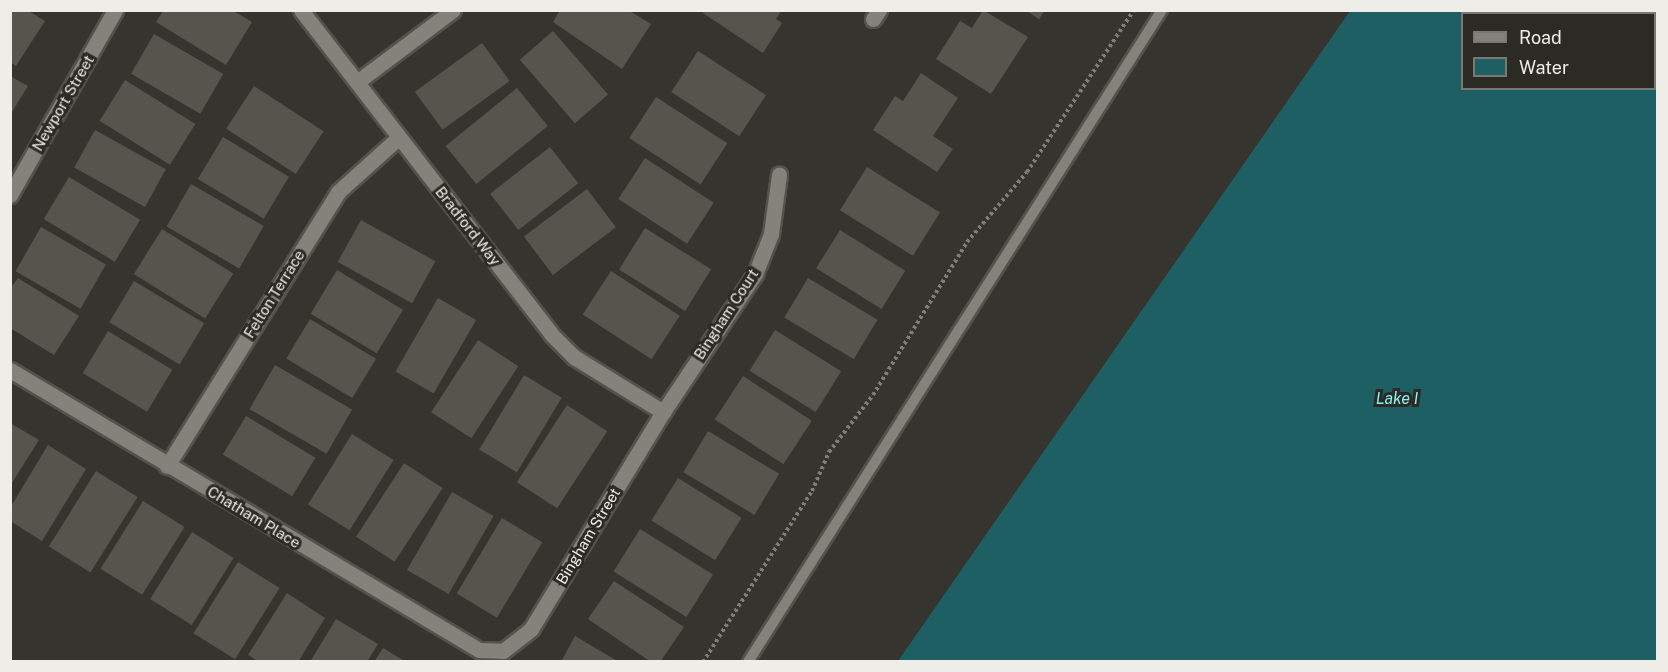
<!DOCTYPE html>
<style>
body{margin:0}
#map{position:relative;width:1668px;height:672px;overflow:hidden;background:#36342e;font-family:"Public Sans",sans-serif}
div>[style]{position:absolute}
.water>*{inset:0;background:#1e5f63}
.building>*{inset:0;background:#56544d;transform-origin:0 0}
.path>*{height:4px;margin-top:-2px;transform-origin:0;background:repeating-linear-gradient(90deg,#7f7d78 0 3px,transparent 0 6px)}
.roads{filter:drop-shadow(2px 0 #54524d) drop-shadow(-2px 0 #54524d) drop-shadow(0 2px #54524d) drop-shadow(0 -2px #54524d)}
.service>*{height:10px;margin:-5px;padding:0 5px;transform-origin:5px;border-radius:5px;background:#85827b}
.minor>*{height:15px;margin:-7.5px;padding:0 7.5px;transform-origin:7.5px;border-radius:7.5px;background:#85827b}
span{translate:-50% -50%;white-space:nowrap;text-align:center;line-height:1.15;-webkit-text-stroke:6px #2c2a24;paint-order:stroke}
.street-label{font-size:15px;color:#eeede8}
.water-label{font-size:16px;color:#8aeff4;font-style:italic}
.frame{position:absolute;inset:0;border:12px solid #eeede8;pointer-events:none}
.legend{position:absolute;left:1461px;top:12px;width:195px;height:78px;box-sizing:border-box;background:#2c2a24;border:2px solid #7a7872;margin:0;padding:8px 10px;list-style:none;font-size:18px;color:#eeede8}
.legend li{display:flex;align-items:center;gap:12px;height:30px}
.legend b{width:30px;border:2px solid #7a7872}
</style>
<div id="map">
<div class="water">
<div style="clip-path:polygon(1599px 10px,1603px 13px,1462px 14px,1462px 88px,1654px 88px,1655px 49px,1657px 51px,1657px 661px,898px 661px,1350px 11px)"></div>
</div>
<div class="building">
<div style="clip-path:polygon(10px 10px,27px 10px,45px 21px,16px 66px,10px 62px)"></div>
<div style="clip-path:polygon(164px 10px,232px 10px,252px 22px,226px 65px,156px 22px)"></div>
<div style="clip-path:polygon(560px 10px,628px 10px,651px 24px,622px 69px,553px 22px)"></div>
<div style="clip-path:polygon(705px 10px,782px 10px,776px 19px,782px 23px,763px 53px,703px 13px)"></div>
<div style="clip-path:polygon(983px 10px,1028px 37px,991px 94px,936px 59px,960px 21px,972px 28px)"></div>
<div style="clip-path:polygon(1025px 10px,1045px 10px,1039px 19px)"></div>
<div style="left:553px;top:31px;width:84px;height:44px;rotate:49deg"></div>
<div style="left:154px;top:34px;width:80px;height:46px;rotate:30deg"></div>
<div style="left:482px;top:43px;width:47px;height:83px;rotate:54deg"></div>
<div style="left:698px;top:51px;width:81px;height:49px;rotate:33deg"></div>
<div style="clip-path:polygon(921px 73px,958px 98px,933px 136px,953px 149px,937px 172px,873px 130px,895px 96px,903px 101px)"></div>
<div style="clip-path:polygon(10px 76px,28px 86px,10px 115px)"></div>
<div style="left:125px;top:80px;width:83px;height:48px;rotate:32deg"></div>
<div style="left:254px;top:86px;width:83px;height:51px;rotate:33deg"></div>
<div style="left:517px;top:88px;width:49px;height:92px;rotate:51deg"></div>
<div style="left:656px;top:97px;width:85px;height:49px;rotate:33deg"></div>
<div style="left:95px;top:130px;width:81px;height:43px;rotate:29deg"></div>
<div style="left:223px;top:137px;width:77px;height:49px;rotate:31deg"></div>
<div style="left:550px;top:147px;width:46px;height:76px;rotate:52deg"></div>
<div style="left:645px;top:158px;width:82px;height:49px;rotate:33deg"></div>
<div style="left:867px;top:167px;width:86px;height:51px;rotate:32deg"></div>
<div style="left:69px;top:177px;width:83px;height:49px;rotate:31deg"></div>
<div style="left:191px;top:184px;width:84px;height:49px;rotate:30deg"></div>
<div style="left:587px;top:189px;width:48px;height:79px;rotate:53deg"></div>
<div style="left:361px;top:220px;width:85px;height:48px;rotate:29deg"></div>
<div style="left:41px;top:227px;width:75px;height:51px;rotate:30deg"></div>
<div style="left:645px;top:228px;width:78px;height:49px;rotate:32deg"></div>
<div style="left:162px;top:229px;width:84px;height:53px;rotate:32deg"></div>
<div style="left:840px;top:230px;width:77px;height:45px;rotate:32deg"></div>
<div style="left:337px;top:270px;width:77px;height:51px;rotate:31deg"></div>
<div style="left:611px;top:271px;width:82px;height:52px;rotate:33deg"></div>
<div style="clip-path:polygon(18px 278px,79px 316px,54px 355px,10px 328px,10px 289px)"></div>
<div style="left:808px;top:278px;width:81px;height:46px;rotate:31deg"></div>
<div style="left:134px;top:281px;width:82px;height:48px;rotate:31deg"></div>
<div style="left:438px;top:298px;width:44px;height:85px;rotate:30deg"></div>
<div style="left:310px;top:319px;width:77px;height:46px;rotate:31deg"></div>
<div style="left:775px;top:330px;width:78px;height:48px;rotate:32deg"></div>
<div style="left:108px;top:331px;width:75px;height:49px;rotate:31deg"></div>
<div style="left:478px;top:340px;width:48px;height:86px;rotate:33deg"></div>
<div style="left:275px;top:365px;width:89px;height:51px;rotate:30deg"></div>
<div style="left:524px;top:375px;width:44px;height:87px;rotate:31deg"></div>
<div style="left:743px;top:376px;width:82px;height:52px;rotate:33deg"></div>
<div style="left:567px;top:405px;width:48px;height:92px;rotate:33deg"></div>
<div style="left:246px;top:416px;width:81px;height:45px;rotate:31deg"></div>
<div style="clip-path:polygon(10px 423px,39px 440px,10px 486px)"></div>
<div style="left:708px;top:431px;width:83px;height:48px;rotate:31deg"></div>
<div style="left:352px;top:434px;width:49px;height:83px;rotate:32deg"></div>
<div style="clip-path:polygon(48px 445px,86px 469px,42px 541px,10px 521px,10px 508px)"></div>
<div style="left:404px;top:463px;width:46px;height:88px;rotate:33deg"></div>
<div style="left:96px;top:471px;width:49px;height:89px;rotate:32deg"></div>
<div style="left:678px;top:478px;width:75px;height:50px;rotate:32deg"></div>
<div style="left:452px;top:492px;width:48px;height:90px;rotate:30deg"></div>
<div style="left:143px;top:501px;width:49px;height:80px;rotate:32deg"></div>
<div style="left:502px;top:518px;width:47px;height:88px;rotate:31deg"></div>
<div style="left:640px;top:529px;width:86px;height:50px;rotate:32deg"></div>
<div style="left:192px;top:532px;width:49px;height:79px;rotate:32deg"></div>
<div style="left:238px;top:562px;width:49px;height:84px;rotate:32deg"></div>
<div style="clip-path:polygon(614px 581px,684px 627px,660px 662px,651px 662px,588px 619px)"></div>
<div style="clip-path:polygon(287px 593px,325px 618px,298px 662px,259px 662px,248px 655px)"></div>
<div style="clip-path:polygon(336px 619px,378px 644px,367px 662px,310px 662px)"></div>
<div style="clip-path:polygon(575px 636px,619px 662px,561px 662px)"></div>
<div style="clip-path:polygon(383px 648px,406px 662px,374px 662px)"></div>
</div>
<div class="path">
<div style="left:703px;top:662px;width:203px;rotate:-57.5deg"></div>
<div style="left:812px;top:491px;width:43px;rotate:-66.4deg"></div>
<div style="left:829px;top:452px;width:72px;rotate:-52.3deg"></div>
<div style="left:873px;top:395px;width:180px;rotate:-58.4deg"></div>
<div style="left:967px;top:242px;width:92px;rotate:-49.4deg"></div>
<div style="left:1027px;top:172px;width:194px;rotate:-56.6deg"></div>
</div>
<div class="roads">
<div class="service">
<div style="left:748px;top:662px;width:772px;rotate:-57.59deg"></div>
</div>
<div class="minor">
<div style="left:301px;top:10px;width:409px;rotate:52.3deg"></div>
<div style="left:551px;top:334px;width:33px;rotate:45deg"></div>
<div style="left:574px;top:357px;width:105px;rotate:31.7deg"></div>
<div style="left:873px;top:19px;width:11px;rotate:-56deg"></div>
<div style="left:357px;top:82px;width:120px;rotate:-36.9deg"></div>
<div style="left:10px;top:195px;width:213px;rotate:-60.4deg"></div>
<div style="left:10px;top:370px;width:546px;rotate:30.84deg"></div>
<div style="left:479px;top:650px;width:24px;rotate:2deg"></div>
<div style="left:167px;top:466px;width:323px;rotate:-58deg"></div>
<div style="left:338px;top:192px;width:82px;rotate:-42deg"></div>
<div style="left:503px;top:651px;width:36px;rotate:-38deg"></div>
<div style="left:531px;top:629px;width:254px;rotate:-58.7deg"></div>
<div style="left:663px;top:412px;width:166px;rotate:-56.3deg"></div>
<div style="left:755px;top:274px;width:43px;rotate:-68.2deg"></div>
<div style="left:771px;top:234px;width:60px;rotate:-82.3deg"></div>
</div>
</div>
<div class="street-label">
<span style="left:63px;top:103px;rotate:-60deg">Newport Street</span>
<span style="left:468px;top:226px;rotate:52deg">Bradford Way</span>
<span style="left:274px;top:294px;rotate:-58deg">Felton Terrace</span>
<span style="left:726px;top:314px;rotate:-57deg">Bingham Court</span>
<span style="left:254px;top:517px;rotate:31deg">Chatham Place</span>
<span style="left:588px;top:536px;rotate:-59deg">Bingham Street</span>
</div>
<div class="water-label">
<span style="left:1397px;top:399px">Lake I</span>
</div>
<div class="frame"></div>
<ul class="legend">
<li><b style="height:8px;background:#85827b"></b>Road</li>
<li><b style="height:16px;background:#1e5f63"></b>Water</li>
</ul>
</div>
